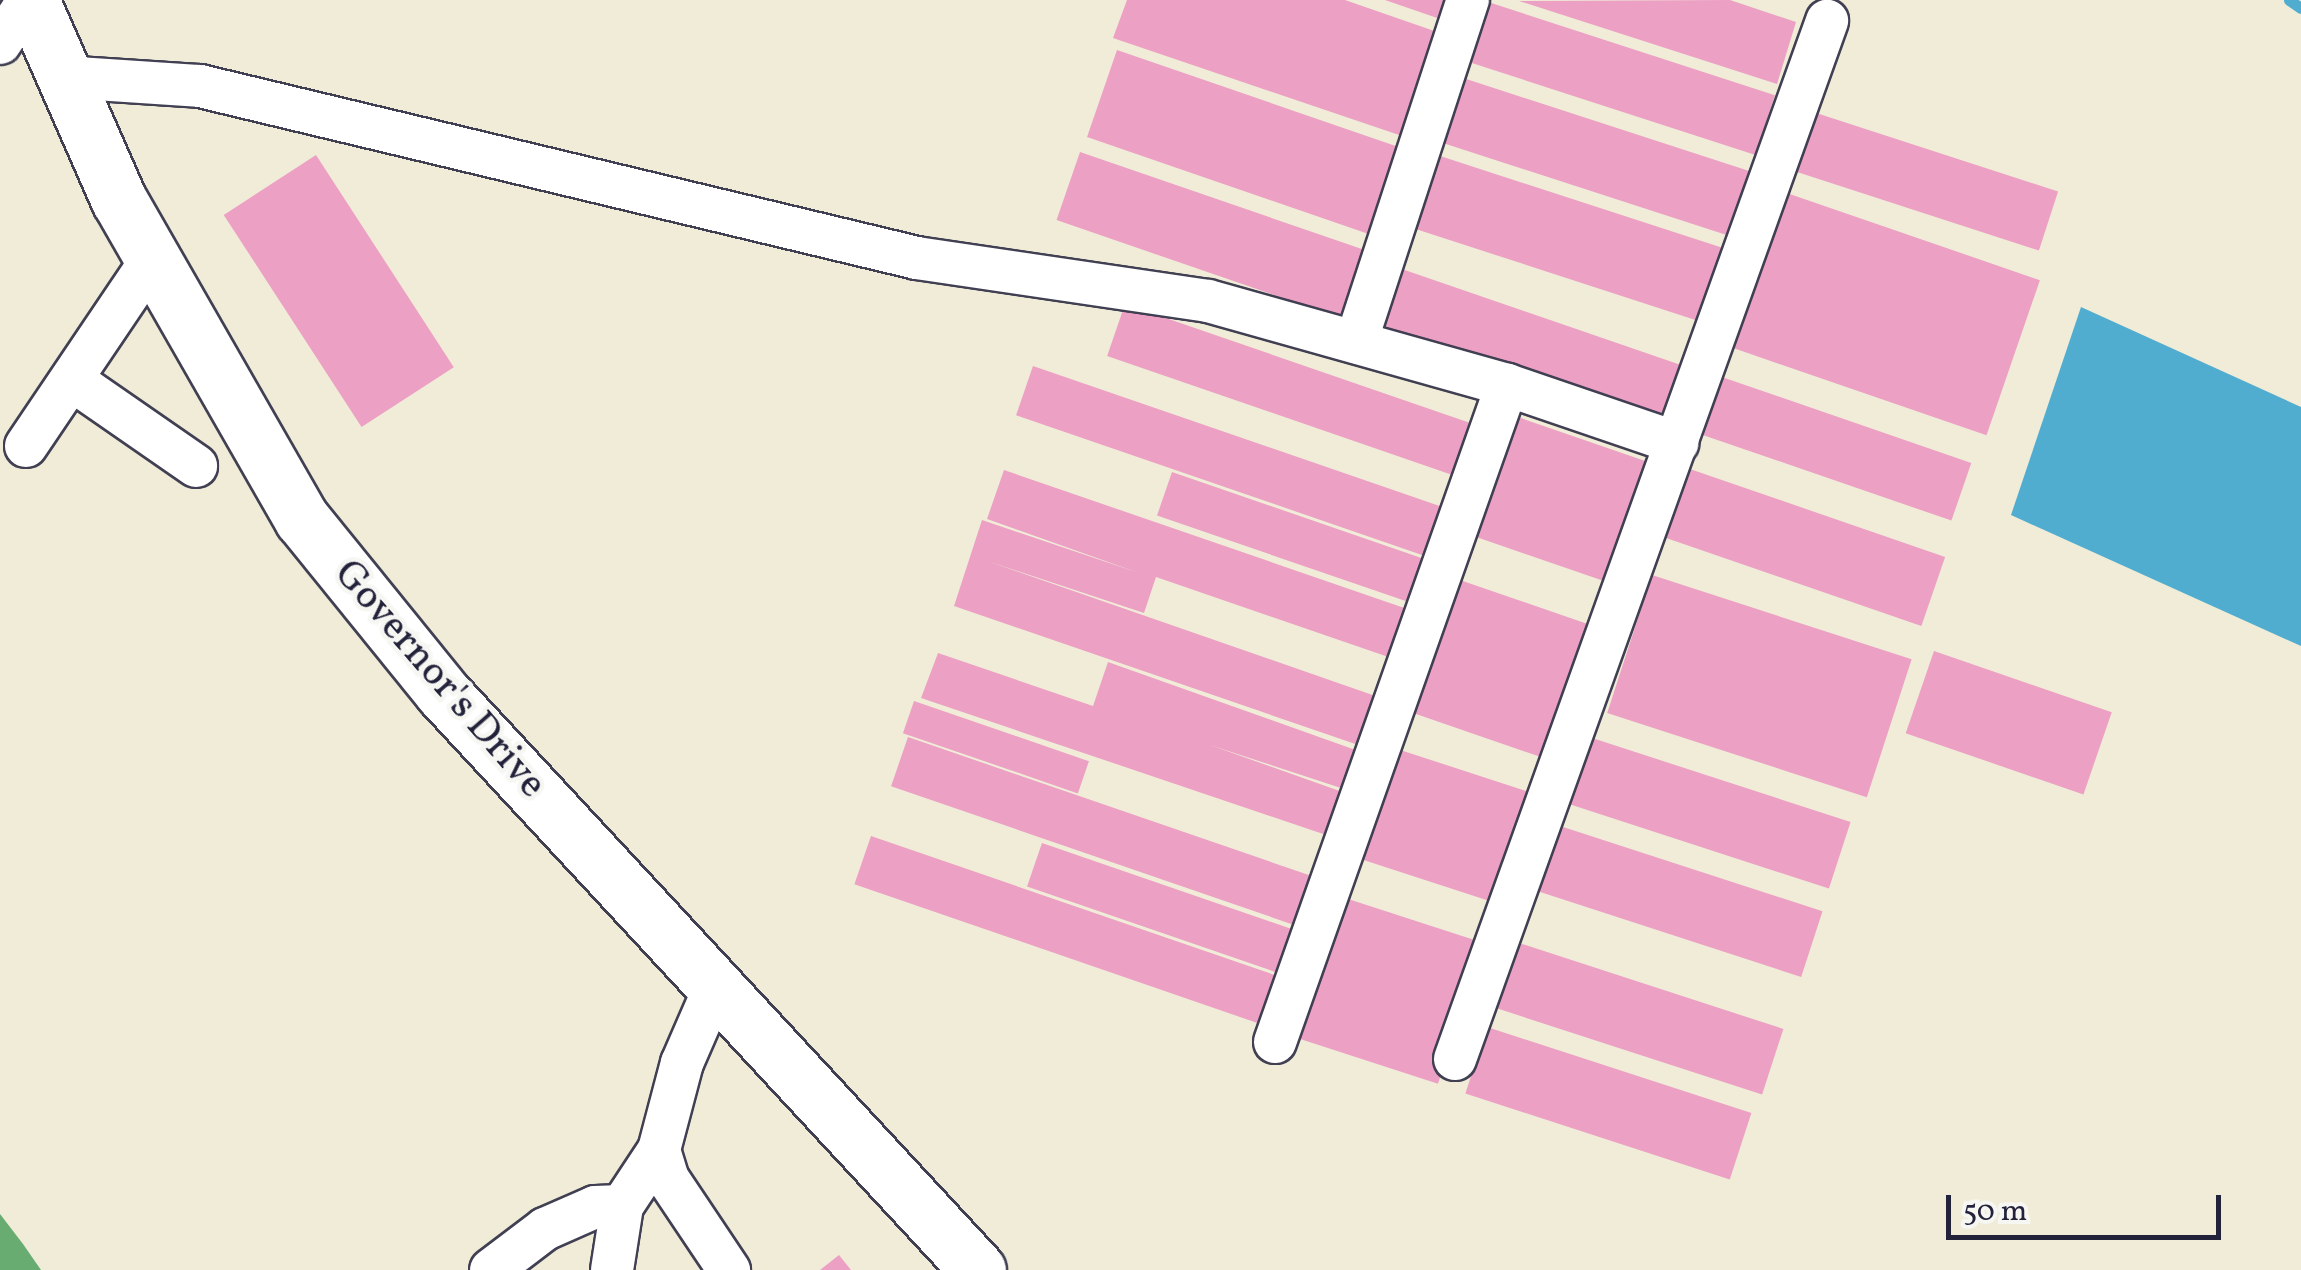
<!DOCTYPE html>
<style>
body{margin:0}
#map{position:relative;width:2301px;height:1270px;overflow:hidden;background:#f0ecd8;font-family:Vollkorn,serif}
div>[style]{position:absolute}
.forest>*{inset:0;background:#68ac71}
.water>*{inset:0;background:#51adcf}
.stream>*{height:11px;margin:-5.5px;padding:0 5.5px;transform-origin:5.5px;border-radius:5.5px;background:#51adcf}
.building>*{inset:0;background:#eca0c4;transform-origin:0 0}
.roads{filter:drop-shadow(2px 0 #414053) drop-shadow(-2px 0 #414053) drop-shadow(0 2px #414053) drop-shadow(0 -2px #414053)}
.minor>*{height:42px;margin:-21px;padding:0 21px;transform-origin:21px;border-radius:21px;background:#fff}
.major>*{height:55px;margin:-27.5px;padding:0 27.5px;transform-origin:27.5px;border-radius:27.5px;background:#fff}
span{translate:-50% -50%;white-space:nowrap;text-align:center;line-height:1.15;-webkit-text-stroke:9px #f6f6f2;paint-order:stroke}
.street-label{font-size:40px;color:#22223b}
.scale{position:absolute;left:1946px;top:1195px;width:275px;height:45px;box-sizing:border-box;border:5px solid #22223b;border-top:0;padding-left:12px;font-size:30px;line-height:35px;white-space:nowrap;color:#22223b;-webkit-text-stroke:8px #f6f6f2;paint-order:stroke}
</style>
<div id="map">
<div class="forest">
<div style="clip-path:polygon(0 1214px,23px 1244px,41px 1270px,0 1270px)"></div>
</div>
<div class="water">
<div style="clip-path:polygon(2081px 307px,2301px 407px,2301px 646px,2011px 515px)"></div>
</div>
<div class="stream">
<div style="left:2289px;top:0;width:14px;rotate:34deg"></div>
</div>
<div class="building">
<div style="clip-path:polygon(1127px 0,1345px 0,1440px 33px,1405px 137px,1113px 38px)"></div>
<div style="clip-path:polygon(1385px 0,1450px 0,1443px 20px)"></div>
<div style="left:1482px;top:0;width:308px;height:63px;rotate:18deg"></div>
<div style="clip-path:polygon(1730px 0,1796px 22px,1777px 84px,1519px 1px)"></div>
<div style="left:1117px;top:50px;width:307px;height:92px;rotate:19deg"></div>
<div style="left:1457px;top:76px;width:308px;height:68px;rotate:18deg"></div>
<div style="left:1807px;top:110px;width:264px;height:62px;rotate:18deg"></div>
<div style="left:1080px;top:152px;width:305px;height:72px;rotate:19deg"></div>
<div style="left:1434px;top:154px;width:308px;height:77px;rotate:18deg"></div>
<div style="left:316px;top:155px;width:253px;height:110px;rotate:57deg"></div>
<div style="left:1778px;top:190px;width:277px;height:164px;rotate:19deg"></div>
<div style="left:1396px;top:267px;width:309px;height:64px;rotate:19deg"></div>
<div style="left:1125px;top:304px;width:369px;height:55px;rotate:19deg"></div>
<div style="left:1033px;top:366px;width:437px;height:52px;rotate:19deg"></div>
<div style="left:1716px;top:375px;width:270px;height:61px;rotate:19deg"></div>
<div style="left:1509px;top:414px;width:151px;height:127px;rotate:19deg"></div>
<div style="left:1687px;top:468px;width:273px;height:73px;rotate:19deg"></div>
<div style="clip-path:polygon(1004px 470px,1416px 612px,1400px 661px,1156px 577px,1144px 613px,987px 561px,1384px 699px,1367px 748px,954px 606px,982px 520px,1139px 573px,987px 519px)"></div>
<div style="left:1172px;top:472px;width:273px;height:46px;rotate:19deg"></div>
<div style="left:1652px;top:575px;width:273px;height:145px;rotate:18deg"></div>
<div style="left:1454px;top:578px;width:149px;height:141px;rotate:19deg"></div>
<div style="left:1934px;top:651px;width:188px;height:87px;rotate:19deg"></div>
<div style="clip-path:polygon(938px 653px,1093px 706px,1108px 662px,1364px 753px,1350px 791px,1210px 745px,1351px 795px,1335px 838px,921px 698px)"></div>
<div style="left:914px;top:701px;width:185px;height:34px;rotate:19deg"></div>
<div style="left:908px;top:737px;width:437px;height:52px;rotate:19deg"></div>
<div style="left:1589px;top:737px;width:275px;height:70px;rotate:18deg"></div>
<div style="left:1394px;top:748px;width:151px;height:116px;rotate:18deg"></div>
<div style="left:1560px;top:826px;width:276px;height:69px;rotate:18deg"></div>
<div style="left:871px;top:836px;width:437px;height:51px;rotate:19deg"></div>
<div style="left:1042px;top:843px;width:271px;height:46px;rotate:19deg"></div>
<div style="left:1342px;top:897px;width:149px;height:148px;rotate:18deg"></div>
<div style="left:1519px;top:943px;width:278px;height:69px;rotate:18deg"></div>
<div style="left:1487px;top:1027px;width:278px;height:70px;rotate:18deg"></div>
<div style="clip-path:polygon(839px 1255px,851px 1270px,820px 1270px)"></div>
</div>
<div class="roads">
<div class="minor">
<div style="left:0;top:43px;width:52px;rotate:-56deg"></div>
<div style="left:64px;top:77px;width:136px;rotate:3.8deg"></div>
<div style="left:200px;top:86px;width:737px;rotate:13.49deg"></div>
<div style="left:917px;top:258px;width:294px;rotate:8.4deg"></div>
<div style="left:1208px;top:301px;width:311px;rotate:15.7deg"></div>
<div style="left:1507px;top:385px;width:180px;rotate:18.8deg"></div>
<div style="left:1356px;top:342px;width:360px;rotate:-71.9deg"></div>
<div style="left:72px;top:380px;width:151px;rotate:34.7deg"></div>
<div style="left:26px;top:446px;width:225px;rotate:-56deg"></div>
<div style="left:1275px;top:1042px;width:697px;rotate:-70.55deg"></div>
<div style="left:1455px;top:1059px;width:1103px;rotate:-70.28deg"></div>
<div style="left:659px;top:1150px;width:30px;rotate:73deg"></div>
<div style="left:668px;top:1179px;width:110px;rotate:56.2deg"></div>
<div style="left:491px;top:1270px;width:68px;rotate:-37.2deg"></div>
<div style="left:545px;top:1229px;width:55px;rotate:-23.7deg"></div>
<div style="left:595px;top:1207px;width:27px;rotate:-2deg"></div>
<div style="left:612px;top:1270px;width:65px;rotate:-81.1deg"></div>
<div style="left:622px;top:1206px;width:67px;rotate:-56.5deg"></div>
<div style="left:659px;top:1150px;width:90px;rotate:-75.2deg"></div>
<div style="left:682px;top:1063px;width:83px;rotate:-66.5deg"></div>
</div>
<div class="major">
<div style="left:31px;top:0;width:219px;rotate:66.3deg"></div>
<div style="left:119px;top:200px;width:368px;rotate:60.2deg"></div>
<div style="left:302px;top:519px;width:223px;rotate:51deg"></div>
<div style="left:442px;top:692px;width:788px;rotate:47.16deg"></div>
</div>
</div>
<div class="street-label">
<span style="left:439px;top:680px;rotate:49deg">Governor's Drive</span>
</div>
<div class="scale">50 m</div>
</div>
